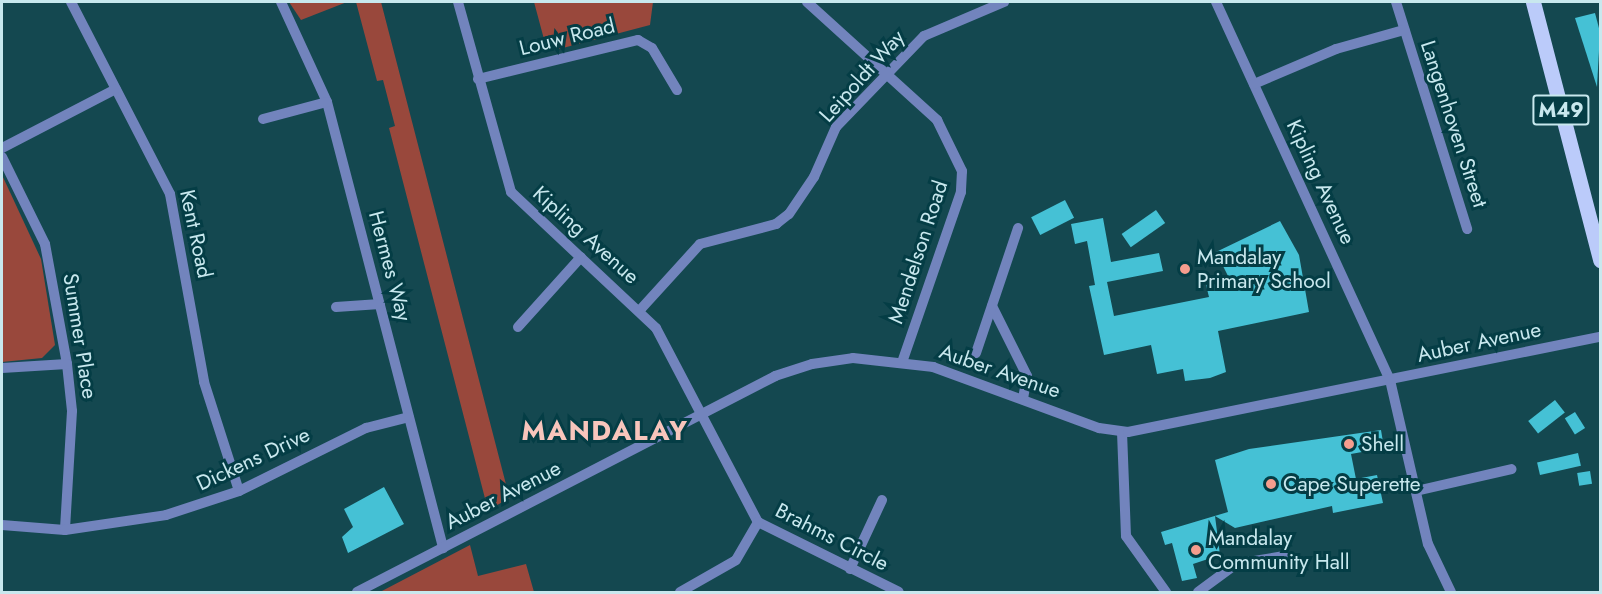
<!DOCTYPE html>
<style>
body{margin:0}
#map{position:relative;width:1602px;height:594px;overflow:hidden;background:#144850;font-family:Jost,sans-serif}
div>[style]{position:absolute}
.green>*{inset:0;background:#99483c}
.building>*{inset:0;background:#45c1d5;transform-origin:0 0}
.minor>*{height:10px;margin:-5px;padding:0 5px;transform-origin:5px;border-radius:5px;background:#7284bd}
.primary>*{height:15px;margin:-7.5px;padding:0 7.5px;transform-origin:7.5px;border-radius:7.5px;background:#bbcbfa}
.dots>*{width:16px;height:16px;translate:-50% -50%;box-sizing:border-box;border:3px solid #043d45;border-radius:50%}
span{translate:-50% -50%;white-space:nowrap;text-align:center;line-height:1.15;-webkit-text-stroke:6px #043d45;paint-order:stroke}
.shield-label span{padding:2px 4px;background:#043d45;border:2px solid;border-radius:4px;-webkit-text-stroke-width:0}
.shield-label{font-size:20px;color:#c8e8ee;font-weight:700}
.street-label{font-size:21px;color:#c8e8ee}
.poi-label{font-size:21px;color:#c8e8ee}
.left{translate:0 -50%;text-align:left}
.district-label{font-size:27px;color:#f8c5bc;font-weight:700;letter-spacing:1.5px}
.frame{position:absolute;inset:0;border:3px solid #c8e8ee;pointer-events:none}
</style>
<div id="map">
<div class="green">
<div style="clip-path:polygon(289px 2px,347px 2px,301px 20px)"></div>
<div style="clip-path:polygon(356px 2px,381px 2px,508px 492px,510px 498px,488px 510px,389px 128px,395px 126px,383px 80px,377px 81px)"></div>
<div style="clip-path:polygon(534px 2px,653px 2px,650px 25px,559px 49px,557px 41px,545px 43px)"></div>
<div style="clip-path:polygon(2px 175px,41px 259px,55px 345px,42px 358px,2px 362px)"></div>
<div style="clip-path:polygon(470px 545px,478px 576px,526px 564px,534px 592px,380px 592px)"></div>
</div>
<div class="building">
<div style="clip-path:polygon(1595px 13px,1600px 32px,1597px 87px,1575px 18px)"></div>
<div style="left:1065px;top:200px;width:20px;height:38px;rotate:63deg"></div>
<div style="left:1156px;top:210px;width:16px;height:42px;rotate:55deg"></div>
<div style="clip-path:polygon(1103px 218px,1111px 262px,1159px 253px,1163px 271px,1107px 282px,1114px 316px,1209px 297px,1206px 285px,1230px 280px,1216px 252px,1280px 221px,1299px 255px,1309px 312px,1218px 331px,1226px 372px,1210px 378px,1185px 381px,1183px 369px,1157px 374px,1151px 345px,1104px 355px,1089px 286px,1095px 285px,1087px 241px,1075px 244px,1071px 224px)"></div>
<div style="left:1555px;top:400px;width:16px;height:34px;rotate:52deg"></div>
<div style="left:1575px;top:412px;width:19px;height:12px;rotate:58deg"></div>
<div style="clip-path:polygon(1381px 430px,1384px 448px,1351px 454px,1356px 479px,1377px 475px,1383px 503px,1333px 513px,1332px 506px,1235px 528px,1215px 516px,1220px 555px,1193px 564px,1197px 578px,1182px 581px,1172px 543px,1165px 545px,1161px 532px,1228px 512px,1215px 460px,1249px 449px)"></div>
<div style="left:1578px;top:453px;width:13px;height:42px;rotate:77deg"></div>
<div style="left:1590px;top:471px;width:13px;height:13px;rotate:81deg"></div>
<div style="clip-path:polygon(384px 487px,404px 524px,348px 553px,342px 537px,353px 527px,344px 509px)"></div>
</div>
<div class="minor">
<div style="left:71px;top:2px;width:216px;rotate:62.7deg"></div>
<div style="left:170px;top:194px;width:191px;rotate:79.7deg"></div>
<div style="left:204px;top:382px;width:114px;rotate:72.2deg"></div>
<div style="left:281px;top:2px;width:110px;rotate:65.3deg"></div>
<div style="left:327px;top:102px;width:461px;rotate:75.4deg"></div>
<div style="left:458px;top:2px;width:197px;rotate:74.4deg"></div>
<div style="left:511px;top:192px;width:199px;rotate:43.2deg"></div>
<div style="left:656px;top:328px;width:219px;rotate:62.3deg"></div>
<div style="left:758px;top:522px;width:157px;rotate:26.4deg"></div>
<div style="left:807px;top:2px;width:176px;rotate:42.2deg"></div>
<div style="left:937px;top:120px;width:57px;rotate:63.9deg"></div>
<div style="left:962px;top:171px;width:21px;rotate:93deg"></div>
<div style="left:961px;top:192px;width:180px;rotate:109.1deg"></div>
<div style="left:1216px;top:2px;width:416px;rotate:65.3deg"></div>
<div style="left:1390px;top:380px;width:168px;rotate:77deg"></div>
<div style="left:1428px;top:544px;width:53px;rotate:64.4deg"></div>
<div style="left:1396px;top:2px;width:238px;rotate:72.6deg"></div>
<div style="left:478px;top:79px;width:165px;rotate:-13.7deg"></div>
<div style="left:638px;top:40px;width:16px;rotate:30deg"></div>
<div style="left:652px;top:48px;width:49px;rotate:59.2deg"></div>
<div style="left:1254px;top:84px;width:89px;rotate:-23.1deg"></div>
<div style="left:1336px;top:49px;width:71px;rotate:-15.6deg"></div>
<div style="left:263px;top:119px;width:66px;rotate:-14.9deg"></div>
<div style="left:2px;top:148px;width:128px;rotate:-27.4deg"></div>
<div style="left:2px;top:157px;width:97px;rotate:63.7deg"></div>
<div style="left:45px;top:244px;width:122px;rotate:79.6deg"></div>
<div style="left:67px;top:364px;width:47px;rotate:83.9deg"></div>
<div style="left:72px;top:411px;width:119px;rotate:93.4deg"></div>
<div style="left:992px;top:306px;width:78px;rotate:63.4deg"></div>
<div style="left:1027px;top:376px;width:23px;rotate:100deg"></div>
<div style="left:336px;top:307px;width:44px;rotate:-3.9deg"></div>
<div style="left:640px;top:310px;width:89px;rotate:-47.7deg"></div>
<div style="left:700px;top:244px;width:79px;rotate:-14.7deg"></div>
<div style="left:776px;top:224px;width:16px;rotate:-38deg"></div>
<div style="left:789px;top:214px;width:45px;rotate:-56deg"></div>
<div style="left:814px;top:177px;width:55px;rotate:-66.3deg"></div>
<div style="left:836px;top:127px;width:127px;rotate:-46deg"></div>
<div style="left:924px;top:36px;width:87px;rotate:-23deg"></div>
<div style="left:518px;top:327px;width:94px;rotate:-48deg"></div>
<div style="left:976px;top:353px;width:132px;rotate:-71.4deg"></div>
<div style="left:2px;top:368px;width:65px;rotate:-3.5deg"></div>
<div style="left:1122px;top:432px;width:104px;rotate:87.8deg"></div>
<div style="left:1126px;top:536px;width:69px;rotate:54.5deg"></div>
<div style="left:1416px;top:491px;width:98px;rotate:-12.9deg"></div>
<div style="left:2px;top:525px;width:63px;rotate:4.5deg"></div>
<div style="left:65px;top:530px;width:102px;rotate:-8.4deg"></div>
<div style="left:166px;top:515px;width:77px;rotate:-18.2deg"></div>
<div style="left:239px;top:491px;width:142px;rotate:-26.4deg"></div>
<div style="left:366px;top:428px;width:44px;rotate:-14.3deg"></div>
<div style="left:850px;top:569px;width:76px;rotate:-65.1deg"></div>
<div style="left:357px;top:592px;width:471px;rotate:-27.3deg"></div>
<div style="left:775px;top:376px;width:39px;rotate:-18deg"></div>
<div style="left:812px;top:364px;width:41px;rotate:-8.3deg"></div>
<div style="left:853px;top:358px;width:81px;rotate:6.4deg"></div>
<div style="left:933px;top:367px;width:177px;rotate:20.2deg"></div>
<div style="left:1099px;top:428px;width:29px;rotate:8deg"></div>
<div style="left:1128px;top:432px;width:481px;rotate:-11.4deg"></div>
<div style="left:680px;top:592px;width:64px;rotate:-29.7deg"></div>
<div style="left:736px;top:560px;width:44px;rotate:-59.9deg"></div>
<div style="left:1198px;top:592px;width:47px;rotate:-36.4deg"></div>
<div style="left:1236px;top:564px;width:49px;rotate:-9.5deg"></div>
</div>
<div class="primary">
<div style="left:1533px;top:2px;width:267px;rotate:75.4deg"></div>
</div>
<div class="dots">
<div style="left:1185px;top:269px;background:#f59d8e"></div>
<div style="left:1349px;top:444px;background:#f59d8e"></div>
<div style="left:1271px;top:484px;background:#f59d8e"></div>
<div style="left:1196px;top:550px;background:#f59d8e"></div>
</div>
<div class="shield-label">
<span style="left:1561px;top:110px">M49</span>
</div>
<div class="street-label">
<span style="left:567px;top:37px;rotate:-14deg">Louw Road</span>
<span style="left:862px;top:76px;rotate:-48deg">Leipoldt Way</span>
<span style="left:1454px;top:124px;rotate:72deg">Langenhoven Street</span>
<span style="left:1321px;top:182px;rotate:65deg">Kipling Avenue</span>
<span style="left:196px;top:234px;rotate:78deg">Kent Road</span>
<span style="left:586px;top:235px;rotate:42deg">Kipling Avenue</span>
<span style="left:918px;top:252px;rotate:-72deg">Mendelson Road</span>
<span style="left:390px;top:266px;rotate:75deg">Hermes Way</span>
<span style="left:80px;top:336px;rotate:81deg">Summer Place</span>
<span style="left:1479px;top:342px;rotate:-12deg">Auber Avenue</span>
<span style="left:1000px;top:371px;rotate:19deg">Auber Avenue</span>
<span style="left:253px;top:459px;rotate:-25deg">Dickens Drive</span>
<span style="left:503px;top:495px;rotate:-27deg">Auber Avenue</span>
<span style="left:832px;top:537px;rotate:27deg">Brahms Circle</span>
</div>
<div class="poi-label">
<span class="left" style="left:1197px;top:269px">Mandalay<br>Primary School</span>
<span class="left" style="left:1361px;top:444px">Shell</span>
<span class="left" style="left:1283px;top:484px">Cape Superette</span>
<span class="left" style="left:1208px;top:550px">Mandalay<br>Community Hall</span>
</div>
<div class="district-label">
<span style="left:605px;top:431px">MANDALAY</span>
</div>
<div class="frame"></div>
</div>
